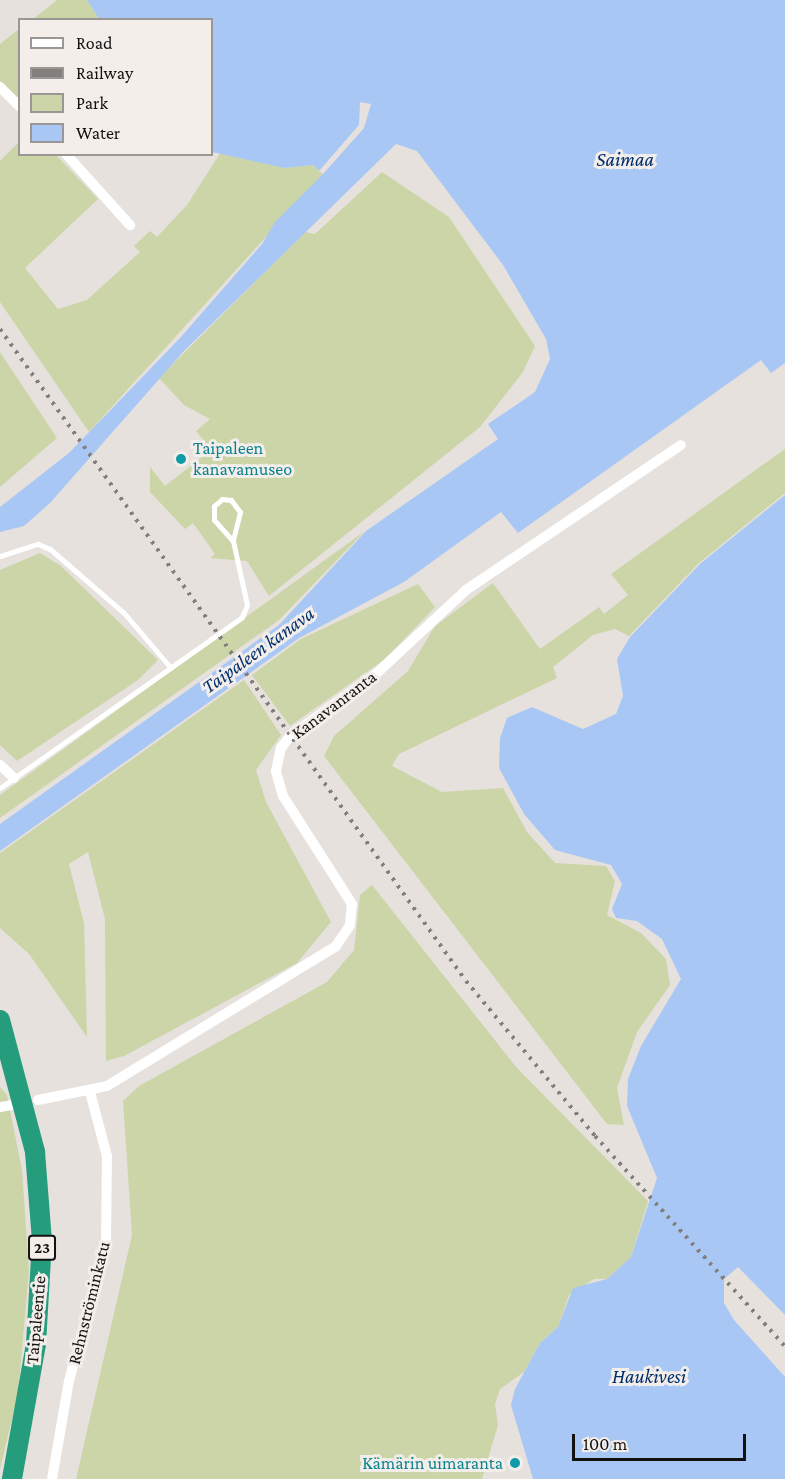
<!DOCTYPE html>
<meta charset="utf-8">
<style>
body{margin:0}
#map{position:relative;width:785px;height:1479px;overflow:hidden;background:#e6e1dd;font-family:"Crimson Pro",serif}
div>[style]{position:absolute}
.green>*{inset:0;background:#ccd5a7}
.water>*{inset:0;background:#a8c7f5}
.pier>*{inset:0;background:#e6e1dd}
.lane>*{height:5px;margin:-2.5px;padding:0 2.5px;transform-origin:2.5px;border-radius:2.5px;background:#fff}
.street>*{height:10px;margin:-5px;padding:0 5px;transform-origin:5px;border-radius:5px;background:#fff}
.highway>*{height:20px;margin:-10px;padding:0 10px;transform-origin:10px;border-radius:10px;background:#259d7c}
.rail>*{height:4px;margin-top:-2px;transform-origin:0;background:repeating-linear-gradient(90deg,#837f7d 0 3px,transparent 0 9px)}
.dots>*{width:16px;height:16px;translate:-50% -50%;box-sizing:border-box;border:3px solid #f3eeea;border-radius:50%}
span{translate:-50% -50%;white-space:nowrap;text-align:center;line-height:1.15;-webkit-text-stroke:6px #f3eeea;paint-order:stroke}
.shield-label span{padding:2px 4px;background:#f3eeea;border:2px solid;border-radius:4px;-webkit-text-stroke-width:0}
.shield-label{font-size:16px;color:#141211;font-weight:700}
.culture-label{font-size:18px;color:#0d838f}
.left{translate:0 -50%;text-align:left}
.right{translate:-100% -50%;text-align:right}
.street-label{font-size:18px;color:#141211}
.water-label{font-size:20px;color:#002f6e;font-style:italic}
.legend{position:absolute;left:18px;top:18px;width:195px;height:138px;box-sizing:border-box;background:#f3eeea;border:2px solid #9a9693;margin:0;padding:8px 10px;list-style:none;font-size:18px;color:#141211}
.legend li{display:flex;align-items:center;gap:12px;height:30px}
.legend b{width:30px;border:2px solid #9a9693}
.scale{position:absolute;left:572px;top:1434px;width:174px;height:27px;box-sizing:border-box;border:3px solid #141211;border-top:0;padding-left:8px;font-size:18px;line-height:21px;white-space:nowrap;color:#141211;-webkit-text-stroke:4px #f3eeea;paint-order:stroke}
</style>
<div id="map">
<div class="green">
<div style="clip-path:polygon(57px 0,87px 0,99px 19px,32px 20px)"></div>
<div style="clip-path:polygon(19px 29px,19px 100px,0 81px,0 44px)"></div>
<div style="clip-path:polygon(19px 142px,20px 154px,56px 155px,98px 199px,25px 268px,58px 309px,87px 300px,140px 252px,134px 246px,150px 231px,157px 237px,187px 205px,221px 152px,285px 168px,313px 165px,323px 174px,89px 432px,0 302px,0 161px)"></div>
<div style="clip-path:polygon(382px 172px,449px 217px,535px 346px,523px 372px,480px 427px,269px 596px,247px 561px,210px 558px,215px 554px,193px 523px,185px 529px,150px 492px,150px 467px,165px 486px,211px 450px,196px 431px,210px 419px,184px 405px,159px 378px,305px 232px,315px 234px)"></div>
<div style="clip-path:polygon(0 352px,57px 438px,0 487px)"></div>
<div style="clip-path:polygon(785px 449px,785px 493px,699px 563px,629px 636px,615px 629px,593px 635px,553px 667px,557px 678px,399px 754px,392px 766px,442px 792px,503px 788px,527px 832px,555px 863px,606px 866px,615px 881px,607px 915px,641px 933px,666px 959px,670px 985px,637px 1032px,617px 1088px,624px 1125px,607px 1124px,324px 756px,334px 736px,408px 671px,435px 626px,493px 583px,540px 649px,599px 607px,604px 614px,628px 595px,611px 574px)"></div>
<div style="clip-path:polygon(365px 531px,279px 620px,0 818px,0 795px)"></div>
<div style="clip-path:polygon(40px 553px,61px 566px,158px 660px,138px 680px,17px 761px,0 745px,0 570px)"></div>
<div style="clip-path:polygon(418px 584px,435px 607px,385px 659px,290px 726px,252px 675px,301px 639px)"></div>
<div style="clip-path:polygon(244px 680px,281px 735px,256px 770px,266px 802px,331px 922px,297px 963px,124px 1056px,106px 1061px,105px 919px,88px 852px,69px 864px,84px 923px,87px 1037px,29px 954px,0 928px,0 853px)"></div>
<div style="clip-path:polygon(372px 885px,517px 1068px,648px 1201px,631px 1257px,607px 1279px,594px 1279px,569px 1295px,558px 1327px,540px 1343px,524px 1372px,500px 1389px,495px 1404px,498px 1425px,482px 1479px,76px 1479px,132px 1235px,123px 1101px,139px 1086px,327px 982px,354px 950px,360px 895px)"></div>
<div style="clip-path:polygon(0 1087px,7px 1095px,22px 1170px,29px 1271px,18px 1394px,0 1469px)"></div>
</div>
<div class="water">
<div style="clip-path:polygon(87px 0,785px 0,785px 363px,771px 373px,761px 360px,518px 533px,501px 512px,404px 582px,299px 638px,0 851px,0 824px,279px 625px,366px 531px,498px 439px,488px 424px,535px 392px,550px 359px,546px 339px,503px 265px,417px 151px,396px 144px,184px 351px,50px 503px,24px 526px,0 532px,0 507px,69px 453px,181px 337px,262px 244px,275px 222px,323px 174px,313px 165px,285px 168px,212px 152px,212px 20px,99px 19px)"></div>
<div style="clip-path:polygon(785px 495px,785px 1315px,738px 1267px,724px 1279px,724px 1303px,734px 1320px,785px 1377px,785px 1479px,533px 1479px,511px 1405px,515px 1389px,540px 1343px,558px 1327px,573px 1288px,607px 1279px,631px 1257px,657px 1178px,627px 1106px,628px 1079px,641px 1046px,681px 979px,662px 939px,637px 921px,616px 918px,612px 909px,622px 884px,611px 865px,555px 850px,524px 814px,499px 768px,500px 738px,507px 718px,532px 707px,583px 729px,616px 714px,623px 696px,617px 659px,630px 637px,701px 563px)"></div>
</div>
<div class="pier">
<div style="clip-path:polygon(360px 102px,371px 104px,364px 128px,323px 174px,319px 171px,359px 125px)"></div>
</div>
<div class="lane">
<div style="left:0;top:556px;width:40px;rotate:-18deg"></div>
<div style="left:38px;top:544px;width:13px;rotate:23deg"></div>
<div style="left:50px;top:549px;width:98px;rotate:40.9deg"></div>
<div style="left:124px;top:613px;width:72px;rotate:49.5deg"></div>
<div style="left:0;top:788px;width:296px;rotate:-35.2deg"></div>
<div style="left:242px;top:617px;width:13px;rotate:-67deg"></div>
<div style="left:247px;top:605px;width:66px;rotate:-102.3deg"></div>
<div style="left:233px;top:541px;width:28px;rotate:-132deg"></div>
<div style="left:214px;top:520px;width:14px;rotate:-90deg"></div>
<div style="left:214px;top:506px;width:11px;rotate:-41deg"></div>
<div style="left:222px;top:499px;width:9px;rotate:6deg"></div>
<div style="left:231px;top:500px;width:15px;rotate:53deg"></div>
<div style="left:240px;top:512px;width:30px;rotate:104deg"></div>
</div>
<div class="street">
<div style="left:0;top:87px;width:28px;rotate:45deg"></div>
<div style="left:66px;top:154px;width:96px;rotate:48deg"></div>
<div style="left:0;top:765px;width:19px;rotate:43deg"></div>
<div style="left:38px;top:1100px;width:70px;rotate:-11.5deg"></div>
<div style="left:107px;top:1086px;width:268px;rotate:-31.4deg"></div>
<div style="left:336px;top:946px;width:25px;rotate:-56deg"></div>
<div style="left:350px;top:925px;width:21px;rotate:-85deg"></div>
<div style="left:352px;top:904px;width:128px;rotate:-122.6deg"></div>
<div style="left:283px;top:796px;width:26px;rotate:-106deg"></div>
<div style="left:276px;top:771px;width:24px;rotate:-78deg"></div>
<div style="left:281px;top:748px;width:15px;rotate:-53deg"></div>
<div style="left:290px;top:736px;width:107px;rotate:-35.9deg"></div>
<div style="left:377px;top:673px;width:122px;rotate:-43deg"></div>
<div style="left:466px;top:590px;width:259px;rotate:-34deg"></div>
<div style="left:0;top:1107px;width:12px;rotate:-9deg"></div>
<div style="left:52px;top:1479px;width:99px;rotate:-80.2deg"></div>
<div style="left:69px;top:1381px;width:141px;rotate:-74.8deg"></div>
<div style="left:106px;top:1245px;width:89px;rotate:-89.4deg"></div>
<div style="left:107px;top:1156px;width:66px;rotate:-104.9deg"></div>
</div>
<div class="highway">
<div style="left:0;top:1020px;width:137px;rotate:75.1deg"></div>
<div style="left:35px;top:1152px;width:88px;rotate:85.5deg"></div>
<div style="left:42px;top:1240px;width:104px;rotate:93.3deg"></div>
<div style="left:36px;top:1344px;width:137px;rotate:100.1deg"></div>
</div>
<div class="rail">
<div style="left:0;top:329px;width:801px;rotate:54.45deg"></div>
<div style="left:466px;top:981px;width:202px;rotate:50.2deg"></div>
<div style="left:595px;top:1136px;width:283px;rotate:47.9deg"></div>
</div>
<div class="dots">
<div style="left:181px;top:459px;background:#0f9aa8"></div>
<div style="left:515px;top:1463px;background:#0f9aa8"></div>
</div>
<div class="shield-label">
<span style="left:42px;top:1248px">23</span>
</div>
<div class="culture-label">
<span class="left" style="left:193px;top:459px">Taipaleen<br>kanavamuseo</span>
<span class="right" style="left:503px;top:1463px">Kämärin uimaranta</span>
</div>
<div class="street-label">
<span style="left:334px;top:705px;rotate:-37deg">Kanavanranta</span>
<span style="left:89px;top:1303px;rotate:-76deg">Rehnströminkatu</span>
<span style="left:36px;top:1320px;rotate:-85deg">Taipaleentie</span>
</div>
<div class="water-label">
<span style="left:625px;top:159px">Saimaa</span>
<span style="left:258px;top:650px;rotate:-36deg">Taipaleen kanava</span>
<span style="left:649px;top:1376px">Haukivesi</span>
</div>
<ul class="legend">
<li><b style="height:8px;background:#fff"></b>Road</li>
<li><b style="height:8px;background:#837f7d"></b>Railway</li>
<li><b style="height:16px;background:#ccd5a7"></b>Park</li>
<li><b style="height:16px;background:#a8c7f5"></b>Water</li>
</ul>
<div class="scale">100 m</div>
</div>
